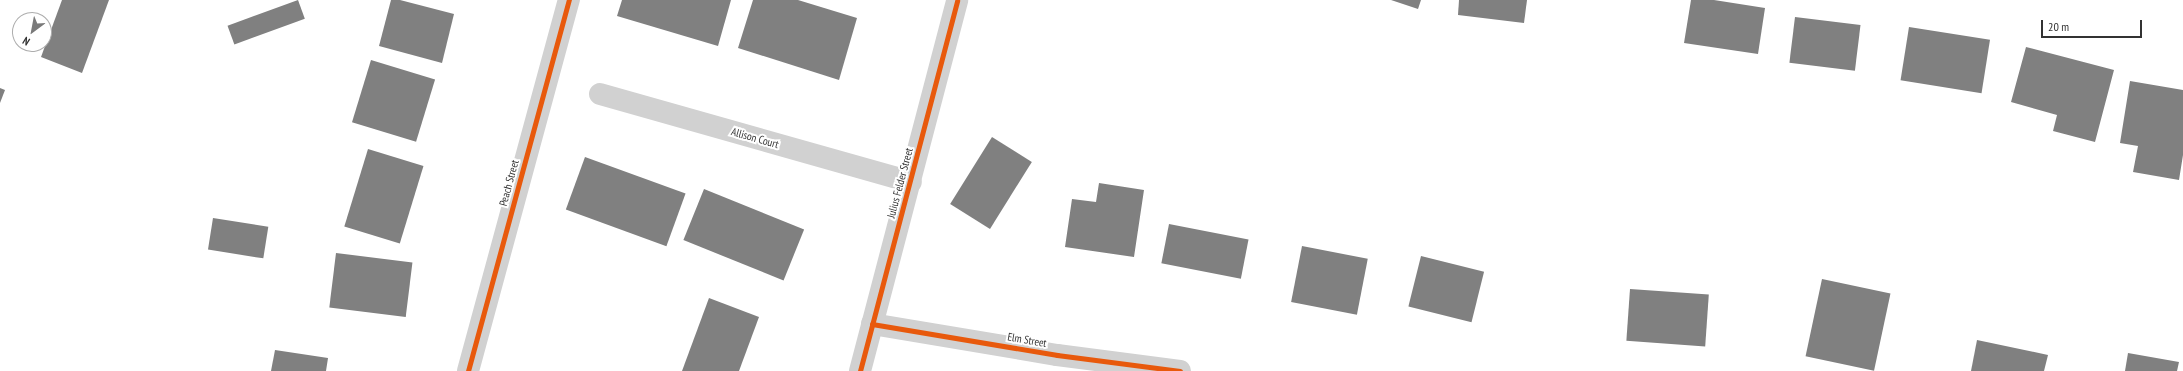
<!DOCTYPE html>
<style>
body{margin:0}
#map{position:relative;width:2183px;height:371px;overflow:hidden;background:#fff;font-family:"PT Sans Narrow",sans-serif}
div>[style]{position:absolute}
.building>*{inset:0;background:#808080;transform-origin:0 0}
.minor>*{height:22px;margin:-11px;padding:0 11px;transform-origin:11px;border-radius:11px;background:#d1d1d1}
.cycleway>*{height:5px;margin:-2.5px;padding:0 2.5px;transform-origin:2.5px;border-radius:2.5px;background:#e8590c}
span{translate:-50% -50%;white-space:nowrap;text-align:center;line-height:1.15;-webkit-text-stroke:4px #fff;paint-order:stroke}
.street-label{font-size:11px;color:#323232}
.north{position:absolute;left:12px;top:12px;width:40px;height:40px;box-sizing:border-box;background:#fff;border:1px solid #adadad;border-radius:50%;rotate:212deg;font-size:11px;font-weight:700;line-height:16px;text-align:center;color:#323232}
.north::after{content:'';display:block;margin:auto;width:14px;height:18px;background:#7a7a7a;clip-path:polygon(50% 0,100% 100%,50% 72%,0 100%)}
.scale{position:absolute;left:2041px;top:20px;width:101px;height:18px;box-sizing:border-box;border:2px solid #323232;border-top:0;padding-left:5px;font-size:12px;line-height:14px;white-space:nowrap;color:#323232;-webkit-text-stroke:3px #fff;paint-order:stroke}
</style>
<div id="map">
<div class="building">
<div style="clip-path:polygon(62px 0,109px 0,82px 73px,41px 57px)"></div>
<div style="left:298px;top:0;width:20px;height:75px;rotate:70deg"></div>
<div style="clip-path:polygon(391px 0,400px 0,454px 14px,442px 63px,379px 46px)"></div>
<div style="clip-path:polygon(622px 0,731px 0,718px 46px,617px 16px)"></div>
<div style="clip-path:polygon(753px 0,798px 0,857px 18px,839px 80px,738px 48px)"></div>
<div style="clip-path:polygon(1391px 0,1421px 0,1418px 9px)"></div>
<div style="clip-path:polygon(1459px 0,1527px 0,1524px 23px,1458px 15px)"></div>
<div style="clip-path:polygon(1691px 0,1714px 0,1765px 8px,1758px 54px,1684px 43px)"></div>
<div style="left:1795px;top:17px;width:66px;height:46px;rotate:7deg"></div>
<div style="left:1909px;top:27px;width:82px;height:54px;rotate:9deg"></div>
<div style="clip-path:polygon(2026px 47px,2114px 70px,2095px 142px,2053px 131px,2057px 115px,2011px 102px)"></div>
<div style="left:371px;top:60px;width:67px;height:65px;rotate:17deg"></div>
<div style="clip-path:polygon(2130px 81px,2183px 90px,2183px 155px,2179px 180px,2133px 172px,2138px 146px,2120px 143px)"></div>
<div style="clip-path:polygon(0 88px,5px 90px,0 103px)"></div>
<div style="left:992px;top:137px;width:47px;height:79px;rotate:32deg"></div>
<div style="left:368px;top:149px;width:58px;height:81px;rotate:17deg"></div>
<div style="left:585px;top:157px;width:107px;height:56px;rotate:20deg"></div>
<div style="clip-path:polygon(1099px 183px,1144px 190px,1134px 257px,1065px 247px,1072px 199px,1096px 202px)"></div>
<div style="left:704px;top:189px;width:108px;height:55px;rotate:22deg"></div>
<div style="left:213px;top:218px;width:56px;height:32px;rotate:9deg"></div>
<div style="left:1169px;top:224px;width:81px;height:40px;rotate:11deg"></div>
<div style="left:1302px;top:246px;width:67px;height:57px;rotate:11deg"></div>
<div style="left:336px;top:253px;width:77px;height:55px;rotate:7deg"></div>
<div style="left:1421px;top:256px;width:65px;height:52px;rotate:14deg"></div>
<div style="left:1822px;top:279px;width:70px;height:79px;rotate:12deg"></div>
<div style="left:1630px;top:289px;width:79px;height:52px;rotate:4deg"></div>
<div style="clip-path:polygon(709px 298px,759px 317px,739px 371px,682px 371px)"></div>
<div style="clip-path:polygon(1977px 340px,2048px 355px,2044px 371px,1971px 371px)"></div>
<div style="clip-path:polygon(275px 350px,328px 358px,326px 371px,271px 371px)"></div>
<div style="clip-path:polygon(2128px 353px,2179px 362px,2177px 371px,2125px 371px)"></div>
</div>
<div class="minor">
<div style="left:600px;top:94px;width:323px;rotate:15.8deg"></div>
<div style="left:872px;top:324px;width:188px;rotate:9.5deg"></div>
<div style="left:1057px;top:355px;width:124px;rotate:7.4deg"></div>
<div style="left:468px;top:371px;width:385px;rotate:-74.8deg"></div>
<div style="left:860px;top:371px;width:383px;rotate:-75.3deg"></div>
</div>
<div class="cycleway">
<div style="left:872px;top:324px;width:188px;rotate:9.5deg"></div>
<div style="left:1057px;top:355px;width:124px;rotate:7.4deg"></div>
<div style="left:468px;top:371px;width:385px;rotate:-74.8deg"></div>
<div style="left:860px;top:371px;width:383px;rotate:-75.3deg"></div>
</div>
<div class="street-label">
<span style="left:755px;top:138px;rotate:16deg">Allison Court</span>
<span style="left:509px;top:183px;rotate:-75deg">Peach Street</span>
<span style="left:900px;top:183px;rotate:-75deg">Julius Felder Street</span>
<span style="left:1027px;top:340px;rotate:10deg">Elm Street</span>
</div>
<div class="north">N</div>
<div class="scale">20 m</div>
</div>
